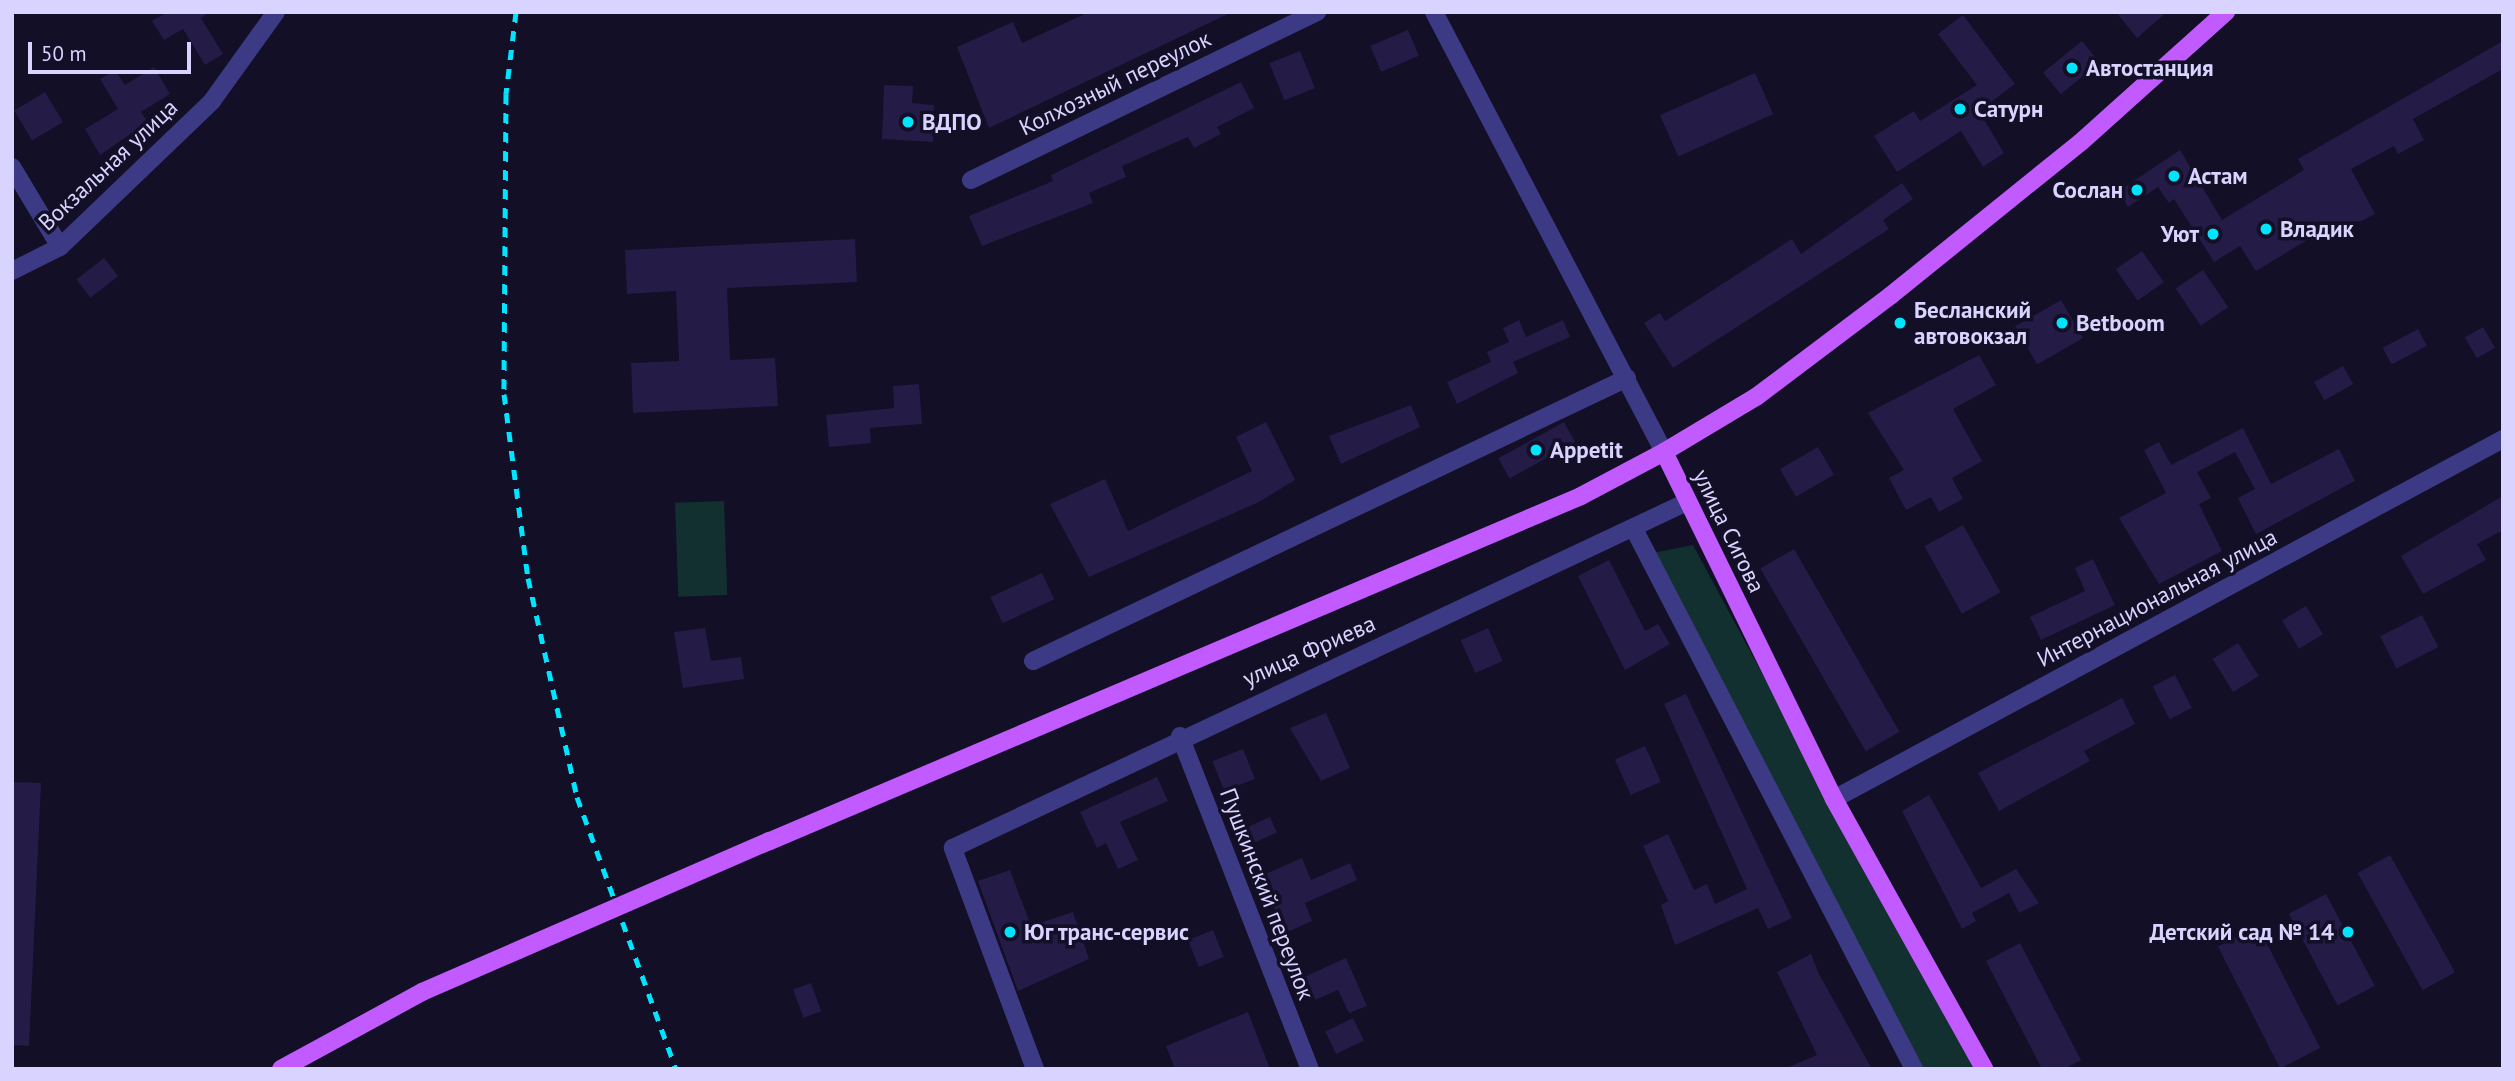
<!DOCTYPE html>
<meta charset="utf-8">
<style>
body{margin:0}
#map{position:relative;width:2515px;height:1081px;overflow:hidden;background:#130f26;font-family:"PT Sans",sans-serif}
div>[style]{position:absolute}
.green>*{inset:0;background:#12302f;transform-origin:0 0}
.building>*{inset:0;background:#241b47;transform-origin:0 0}
.minor>*{height:18px;margin:-9px;padding:0 9px;transform-origin:9px;border-radius:9px;background:#3d3a85}
.major>*{height:18px;margin:-9px;padding:0 9px;transform-origin:9px;border-radius:9px;background:#c25bff}
.rail>*{height:5px;margin-top:-2.5px;transform-origin:0;background:repeating-linear-gradient(90deg,#00e5ff 0 10px,transparent 0 19px)}
.major-bridge>*{height:18px;margin:-9px;padding:0 9px;transform-origin:9px;border-radius:9px;background:#c25bff}
.dots>*{width:19px;height:19px;translate:-50% -50%;box-sizing:border-box;border:4px solid #130f26;border-radius:50%}
span{translate:-50% -50%;white-space:nowrap;text-align:center;line-height:1.15;-webkit-text-stroke:7px #130f26;paint-order:stroke}
.poi-label{font-size:23px;color:#d9d4ff;font-weight:700}
.left{translate:0 -50%;text-align:left}
.right{translate:-100% -50%;text-align:right}
.street-label{font-size:23px;color:#d9d4ff}
.frame{position:absolute;inset:0;border:14px solid #d9d4ff;pointer-events:none}
.scale{position:absolute;left:28px;top:42px;width:163px;height:32px;box-sizing:border-box;border:4px solid #d9d4ff;border-top:0;padding-left:9px;font-size:21px;line-height:24px;white-space:nowrap;color:#d9d4ff;-webkit-text-stroke:5px #130f26;paint-order:stroke}
</style>
<div id="map">
<div class="green">
<div style="left:724px;top:501px;width:94px;height:49px;rotate:88deg"></div>
<div style="clip-path:polygon(1693px 545px,1975px 1069px,1922px 1069px,1653px 553px)"></div>
</div>
<div class="building">
<div style="clip-path:polygon(167px 12px,209px 12px,201px 18px,223px 54px,205px 65px,183px 29px,164px 40px,152px 21px)"></div>
<div style="clip-path:polygon(1089px 12px,1230px 13px,989px 128px,957px 47px,1013px 22px,1022px 43px)"></div>
<div style="clip-path:polygon(2116px 12px,2167px 12px,2137px 38px)"></div>
<div style="clip-path:polygon(1963px 15px,2015px 84px,1979px 111px,2004px 153px,1983px 167px,1961px 131px,1897px 172px,1874px 136px,1914px 111px,1920px 121px,1977px 85px,1938px 34px)"></div>
<div style="left:1408px;top:30px;width:28px;height:41px;rotate:67deg"></div>
<div style="left:2082px;top:41px;width:28px;height:50px;rotate:51deg"></div>
<div style="clip-path:polygon(2503px 41px,2503px 69px,2413px 119px,2424px 140px,2398px 154px,2394px 146px,2351px 169px,2375px 214px,2337px 234px,2332px 225px,2256px 271px,2240px 246px,2214px 262px,2174px 199px,2169px 203px,2158px 187px,2128px 207px,2119px 191px,2180px 150px,2222px 220px,2304px 170px,2298px 159px)"></div>
<div style="left:1300px;top:51px;width:40px;height:33px;rotate:68deg"></div>
<div style="clip-path:polygon(154px 67px,170px 94px,141px 112px,148px 122px,100px 155px,85px 129px,118px 109px,100px 79px,115px 70px,125px 85px)"></div>
<div style="left:1755px;top:73px;width:45px;height:104px;rotate:66deg"></div>
<div style="clip-path:polygon(1241px 82px,1254px 108px,1217px 127px,1221px 134px,1194px 148px,1188px 137px,1122px 166px,1126px 177px,1089px 193px,1093px 203px,982px 246px,969px 216px,1053px 181px,1051px 175px)"></div>
<div style="clip-path:polygon(884px 85px,913px 86px,912px 103px,934px 105px,933px 142px,882px 139px)"></div>
<div style="left:45px;top:92px;width:35px;height:36px;rotate:59deg"></div>
<div style="clip-path:polygon(1902px 183px,1913px 199px,1883px 220px,1889px 229px,1673px 368px,1644px 323px,1660px 313px,1665px 321px,1792px 239px,1801px 254px)"></div>
<div style="clip-path:polygon(855px 239px,857px 282px,727px 288px,730px 360px,775px 358px,778px 406px,633px 413px,631px 363px,679px 361px,676px 291px,627px 294px,625px 250px)"></div>
<div style="left:2142px;top:251px;width:38px;height:32px;rotate:55deg"></div>
<div style="left:104px;top:258px;width:23px;height:35px;rotate:52deg"></div>
<div style="left:2203px;top:270px;width:45px;height:33px;rotate:56deg"></div>
<div style="left:2061px;top:300px;width:44px;height:53px;rotate:60deg"></div>
<div style="clip-path:polygon(1519px 320px,1526px 337px,1563px 320px,1570px 337px,1513px 362px,1518px 373px,1457px 404px,1447px 382px,1491px 362px,1487px 352px,1509px 342px,1503px 328px)"></div>
<div style="left:2483px;top:327px;width:24px;height:21px;rotate:60deg"></div>
<div style="left:2418px;top:329px;width:19px;height:40px;rotate:62deg"></div>
<div style="clip-path:polygon(1979px 355px,1996px 385px,1953px 409px,1982px 461px,1952px 478px,1963px 499px,1939px 512px,1931px 497px,1906px 510px,1889px 478px,1904px 470px,1868px 413px)"></div>
<div style="left:2343px;top:366px;width:21px;height:33px;rotate:61deg"></div>
<div style="clip-path:polygon(919px 384px,922px 424px,870px 428px,871px 443px,829px 447px,826px 415px,894px 408px,893px 386px)"></div>
<div style="clip-path:polygon(1411px 405px,1420px 427px,1341px 464px,1329px 436px)"></div>
<div style="clip-path:polygon(1266px 422px,1295px 480px,1259px 502px,1089px 577px,1050px 504px,1105px 479px,1128px 531px,1252px 471px,1236px 437px)"></div>
<div style="left:1564px;top:422px;width:23px;height:75px;rotate:61deg"></div>
<div style="clip-path:polygon(2243px 428px,2271px 484px,2339px 449px,2355px 481px,2256px 534px,2238px 498px,2255px 489px,2235px 452px,2197px 472px,2211px 498px,2199px 504px,2222px 551px,2159px 584px,2119px 518px,2166px 493px,2144px 450px,2159px 442px,2171px 465px)"></div>
<div style="left:1818px;top:447px;width:32px;height:44px;rotate:60deg"></div>
<div style="clip-path:polygon(2503px 496px,2503px 530px,2477px 544px,2486px 560px,2423px 594px,2401px 556px)"></div>
<div style="left:1963px;top:525px;width:77px;height:44px;rotate:61deg"></div>
<div style="left:1794px;top:549px;width:211px;height:39px;rotate:60deg"></div>
<div style="clip-path:polygon(2093px 559px,2115px 605px,2041px 640px,2030px 617px,2085px 591px,2075px 568px)"></div>
<div style="clip-path:polygon(1609px 560px,1645px 631px,1658px 624px,1670px 644px,1625px 670px,1578px 576px)"></div>
<div style="left:1042px;top:573px;width:29px;height:57px;rotate:65deg"></div>
<div style="left:2306px;top:606px;width:33px;height:28px;rotate:59deg"></div>
<div style="left:2422px;top:615px;width:36px;height:47px;rotate:63deg"></div>
<div style="clip-path:polygon(705px 628px,711px 661px,741px 657px,744px 679px,683px 688px,674px 632px)"></div>
<div style="left:1488px;top:628px;width:36px;height:30px;rotate:66deg"></div>
<div style="left:2238px;top:643px;width:39px;height:30px;rotate:58deg"></div>
<div style="left:2175px;top:675px;width:37px;height:25px;rotate:63deg"></div>
<div style="clip-path:polygon(1686px 694px,1792px 918px,1768px 929px,1758px 908px,1675px 945px,1661px 905px,1668px 901px,1643px 846px,1668px 834px,1694px 890px,1707px 884px,1715px 904px,1747px 889px,1664px 704px)"></div>
<div style="clip-path:polygon(2122px 698px,2135px 724px,2084px 751px,2090px 761px,1999px 811px,1978px 773px)"></div>
<div style="clip-path:polygon(1326px 713px,1350px 768px,1321px 781px,1290px 728px)"></div>
<div style="left:1645px;top:746px;width:39px;height:33px;rotate:66deg"></div>
<div style="left:1243px;top:749px;width:32px;height:33px;rotate:68deg"></div>
<div style="clip-path:polygon(1157px 777px,1168px 801px,1120px 822px,1138px 860px,1118px 869px,1106px 843px,1097px 848px,1080px 812px)"></div>
<div style="clip-path:polygon(12px 782px,41px 783px,29px 1046px,12px 1045px)"></div>
<div style="clip-path:polygon(1929px 795px,1981px 888px,2016px 869px,2039px 903px,2019px 913px,2009px 893px,1972px 913px,1976px 921px,1962px 929px,1902px 811px)"></div>
<div style="left:1270px;top:817px;width:17px;height:31px;rotate:66deg"></div>
<div style="left:2390px;top:855px;width:134px;height:37px;rotate:61deg"></div>
<div style="clip-path:polygon(1302px 858px,1311px 880px,1350px 863px,1357px 880px,1305px 903px,1312px 921px,1285px 933px,1261px 876px)"></div>
<div style="clip-path:polygon(1010px 870px,1031px 926px,1073px 912px,1089px 959px,1018px 991px,978px 881px)"></div>
<div style="left:2326px;top:894px;width:104px;height:42px;rotate:62deg"></div>
<div style="left:2258px;top:926px;width:137px;height:45px;rotate:63deg"></div>
<div style="left:1213px;top:930px;width:29px;height:27px;rotate:68deg"></div>
<div style="clip-path:polygon(2020px 943px,2081px 1060px,2065px 1069px,2042px 1069px,1986px 961px)"></div>
<div style="clip-path:polygon(1811px 954px,1819px 974px,1872px 1069px,1784px 1069px,1817px 1055px,1777px 972px)"></div>
<div style="clip-path:polygon(1346px 958px,1367px 1006px,1349px 1013px,1338px 990px,1312px 1001px,1302px 978px)"></div>
<div style="left:811px;top:983px;width:30px;height:19px;rotate:70deg"></div>
<div style="clip-path:polygon(1248px 1012px,1270px 1069px,1175px 1069px,1166px 1046px)"></div>
<div style="left:1353px;top:1018px;width:25px;height:31px;rotate:64deg"></div>
</div>
<div class="minor">
<div style="left:1434px;top:12px;width:496px;rotate:62.4deg"></div>
<div style="left:12px;top:167px;width:93px;rotate:59deg"></div>
<div style="left:971px;top:180px;width:385px;rotate:-25.9deg"></div>
<div style="left:12px;top:271px;width:54px;rotate:-26.6deg"></div>
<div style="left:60px;top:247px;width:211px;rotate:-43.8deg"></div>
<div style="left:212px;top:101px;width:110px;rotate:-54.3deg"></div>
<div style="left:1634px;top:529px;width:608px;rotate:62.59deg"></div>
<div style="left:1033px;top:661px;width:658px;rotate:-25.47deg"></div>
<div style="left:1180px;top:736px;width:357px;rotate:68.7deg"></div>
<div style="left:1834px;top:799px;width:760px;rotate:-28.29deg"></div>
<div style="left:1035px;top:1069px;width:236px;rotate:-110.4deg"></div>
<div style="left:953px;top:848px;width:811px;rotate:-25.24deg"></div>
</div>
<div class="major">
<div style="left:1664px;top:452px;width:386px;rotate:63.9deg"></div>
<div style="left:1834px;top:799px;width:309px;rotate:60.9deg"></div>
<div style="left:770px;top:841px;width:881px;rotate:-23.04deg"></div>
<div style="left:1581px;top:496px;width:94px;rotate:-27.9deg"></div>
<div style="left:1664px;top:452px;width:107px;rotate:-30.9deg"></div>
<div style="left:1756px;top:397px;width:168px;rotate:-37deg"></div>
<div style="left:1890px;top:296px;width:245px;rotate:-38.9deg"></div>
<div style="left:2081px;top:142px;width:195px;rotate:-41.9deg"></div>
<div style="left:281px;top:1069px;width:161px;rotate:-28.6deg"></div>
</div>
<div class="rail">
<div style="left:516px;top:12px;width:83px;rotate:97deg"></div>
<div style="left:506px;top:94px;width:300px;rotate:90.4deg"></div>
<div style="left:504px;top:394px;width:186px;rotate:82.6deg"></div>
<div style="left:528px;top:578px;width:224px;rotate:77.4deg"></div>
<div style="left:577px;top:797px;width:289px;rotate:70deg"></div>
</div>
<div class="major-bridge">
<div style="left:422px;top:992px;width:379px;rotate:-23.5deg"></div>
</div>
<div class="dots">
<div style="left:2072px;top:68px;background:#00e5ff"></div>
<div style="left:1960px;top:109px;background:#00e5ff"></div>
<div style="left:908px;top:122px;background:#00e5ff"></div>
<div style="left:2174px;top:176px;background:#00e5ff"></div>
<div style="left:2137px;top:190px;background:#00e5ff"></div>
<div style="left:2266px;top:229px;background:#00e5ff"></div>
<div style="left:2213px;top:234px;background:#00e5ff"></div>
<div style="left:1900px;top:323px;background:#00e5ff"></div>
<div style="left:2062px;top:323px;background:#00e5ff"></div>
<div style="left:1536px;top:450px;background:#00e5ff"></div>
<div style="left:1010px;top:932px;background:#00e5ff"></div>
<div style="left:2348px;top:932px;background:#00e5ff"></div>
</div>
<div class="poi-label">
<span class="left" style="left:2086px;top:68px">Автостанция</span>
<span class="left" style="left:1974px;top:109px">Сатурн</span>
<span class="left" style="left:922px;top:122px">ВДПО</span>
<span class="left" style="left:2188px;top:176px">Астам</span>
<span class="right" style="left:2123px;top:190px">Сослан</span>
<span class="left" style="left:2280px;top:229px">Владик</span>
<span class="right" style="left:2199px;top:234px">Уют</span>
<span class="left" style="left:1914px;top:323px">Бесланский<br>автовокзал</span>
<span class="left" style="left:2076px;top:323px">Betboom</span>
<span class="left" style="left:1550px;top:450px">Appetit</span>
<span class="left" style="left:1024px;top:932px">Юг транс-сервис</span>
<span class="right" style="left:2334px;top:932px">Детский сад № 14</span>
</div>
<div class="street-label">
<span style="left:1115px;top:83px;rotate:-26deg">Колхозный переулок</span>
<span style="left:108px;top:165px;rotate:-43deg">Вокзальная улица</span>
<span style="left:1729px;top:531px;rotate:64deg">улица Сигова</span>
<span style="left:2157px;top:598px;rotate:-28deg">Интернациональная улица</span>
<span style="left:1309px;top:651px;rotate:-24deg">улица Фриева</span>
<span style="left:1267px;top:894px;rotate:69deg">Пушкинский переулок</span>
</div>
<div class="frame"></div>
<div class="scale">50 m</div>
</div>
